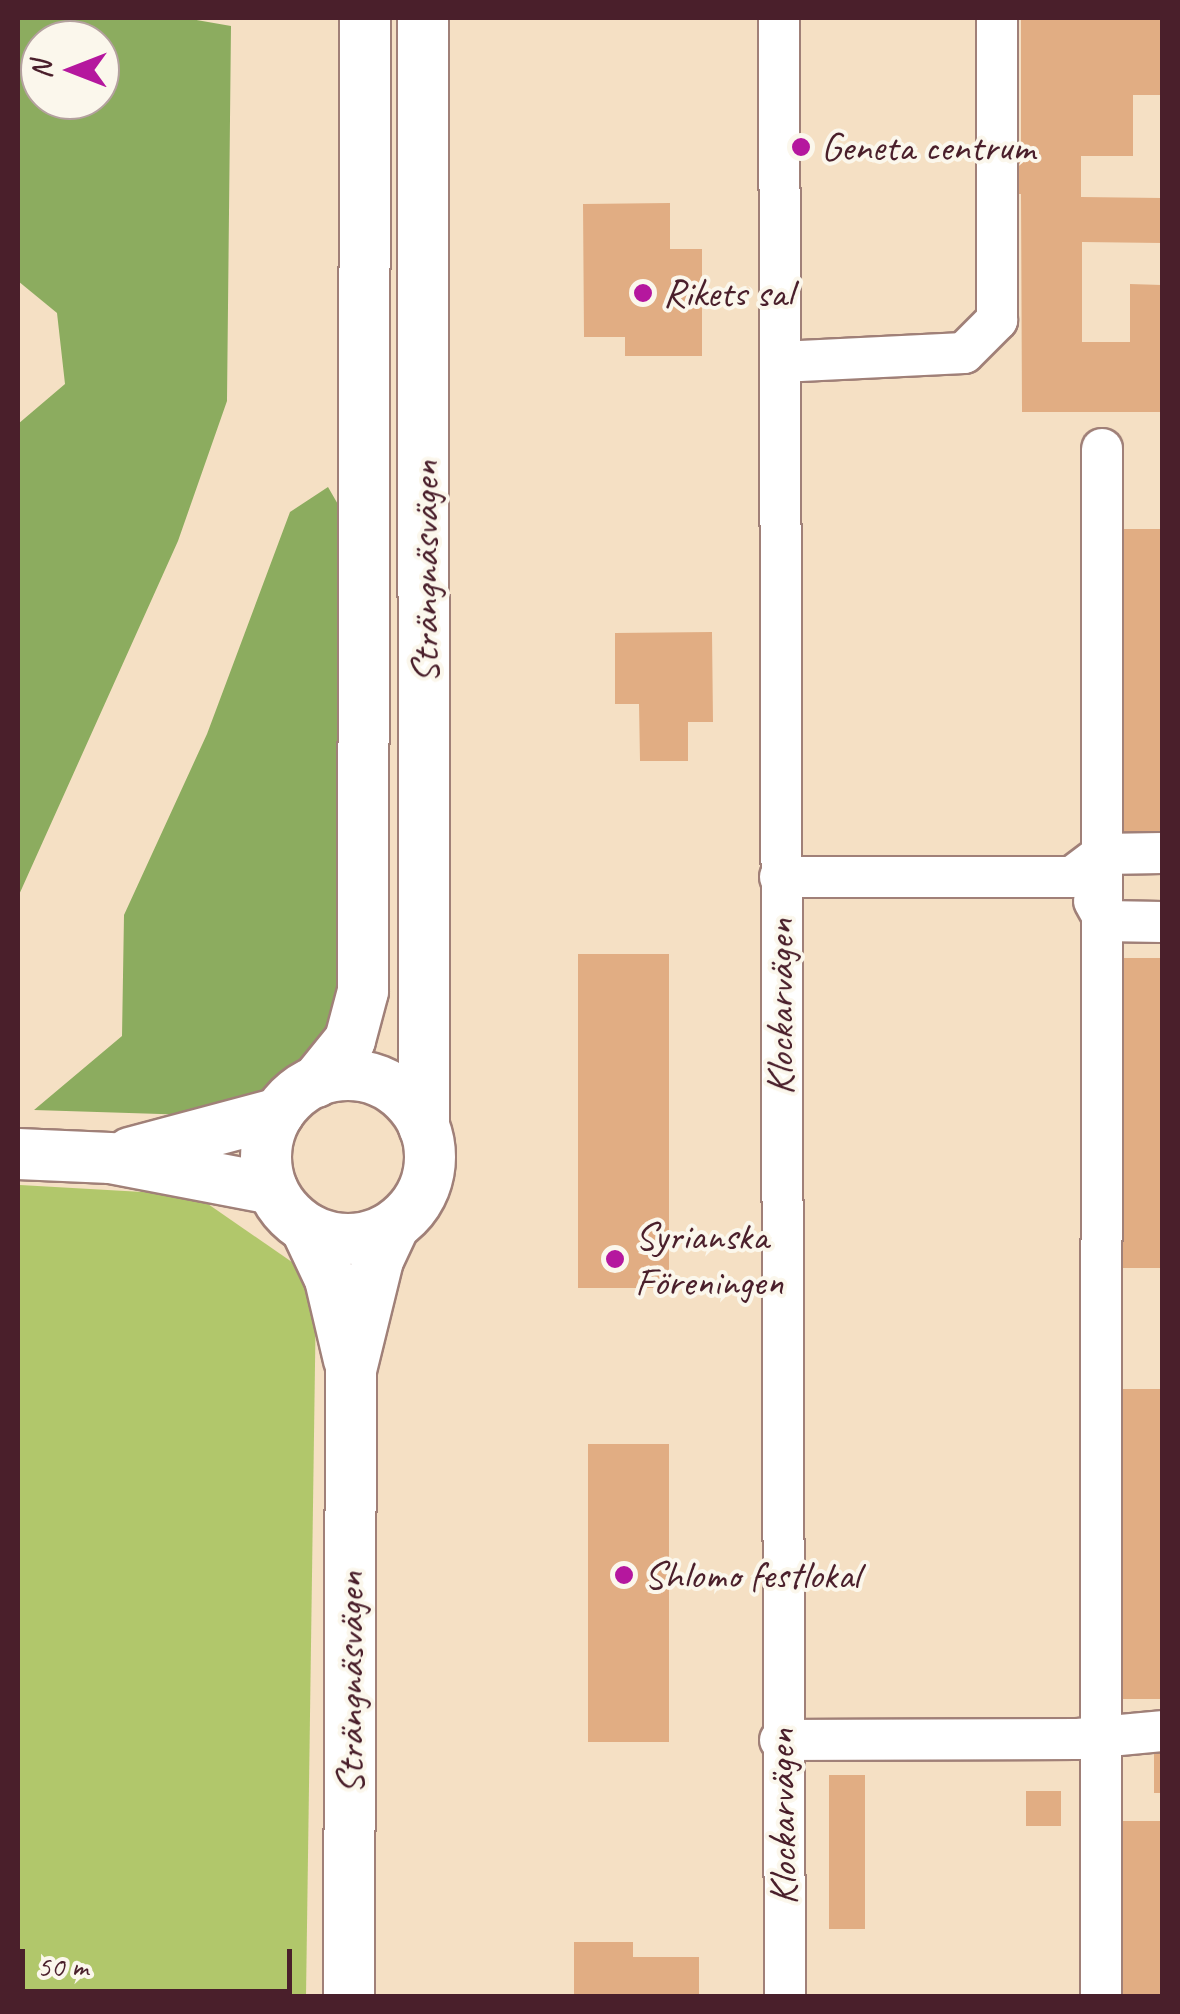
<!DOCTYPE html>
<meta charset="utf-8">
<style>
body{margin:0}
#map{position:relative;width:1180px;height:2014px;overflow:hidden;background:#f5e0c4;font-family:Caveat,sans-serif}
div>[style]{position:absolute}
.green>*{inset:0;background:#b1c76b}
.forest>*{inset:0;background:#8cac5f}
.building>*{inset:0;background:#e1ad83;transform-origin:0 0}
.roads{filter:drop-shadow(2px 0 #a08078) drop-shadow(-2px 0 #a08078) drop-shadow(0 2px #a08078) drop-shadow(0 -2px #a08078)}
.minor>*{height:40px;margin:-20px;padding:0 20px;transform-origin:20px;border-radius:20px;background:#fff}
.major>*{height:50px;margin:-25px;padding:0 25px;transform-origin:25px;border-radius:25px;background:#fff}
.major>.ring{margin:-25px;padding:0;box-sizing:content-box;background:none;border:50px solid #fff;border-radius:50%}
.dots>*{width:28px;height:28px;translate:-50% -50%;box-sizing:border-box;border:5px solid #fbf7ec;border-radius:50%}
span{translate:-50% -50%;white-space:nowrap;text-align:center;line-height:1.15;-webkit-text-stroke:8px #fbf7ec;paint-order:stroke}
.poi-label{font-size:40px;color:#4a1f2b}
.left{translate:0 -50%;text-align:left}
.street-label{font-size:40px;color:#4a1f2b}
.frame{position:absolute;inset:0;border:20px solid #4a1f2b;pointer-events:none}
.north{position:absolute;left:20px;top:20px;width:100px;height:100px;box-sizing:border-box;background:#fbf7ec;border:2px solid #b4a19f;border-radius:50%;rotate:270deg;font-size:28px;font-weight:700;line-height:40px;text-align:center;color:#4a1f2b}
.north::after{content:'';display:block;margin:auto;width:35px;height:45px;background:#b5179e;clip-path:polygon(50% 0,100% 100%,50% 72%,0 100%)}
.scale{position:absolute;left:20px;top:1949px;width:272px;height:45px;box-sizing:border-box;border:5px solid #4a1f2b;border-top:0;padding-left:12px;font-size:30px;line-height:35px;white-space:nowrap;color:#4a1f2b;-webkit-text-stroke:8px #fbf7ec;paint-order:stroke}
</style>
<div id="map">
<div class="green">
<div style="clip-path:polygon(20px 1185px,195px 1195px,302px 1269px,316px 1295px,306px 1996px,18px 1996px)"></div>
</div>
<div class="forest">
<div style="clip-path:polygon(evenodd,18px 18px,185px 18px,231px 26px,227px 401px,178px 541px,18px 897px,18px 424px,65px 384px,57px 313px,18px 281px,18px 18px,40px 40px,100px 40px,100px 100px,40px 100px,40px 40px)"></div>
<div style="clip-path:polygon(328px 487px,343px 513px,345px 994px,323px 1049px,266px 1104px,224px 1116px,34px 1110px,122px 1036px,124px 915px,207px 734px,290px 512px)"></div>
</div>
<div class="building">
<div style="clip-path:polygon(1021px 18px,1162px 18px,1162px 95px,1133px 95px,1133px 156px,1081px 156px,1081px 197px,1162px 198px,1162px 243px,1082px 242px,1082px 342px,1130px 342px,1130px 284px,1162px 285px,1162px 412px,1022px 412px,1021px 194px,1015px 194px,1015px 150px,1021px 150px)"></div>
<div style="clip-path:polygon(670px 203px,670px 249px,702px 249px,702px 356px,625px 356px,625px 337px,584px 337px,583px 204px)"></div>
<div style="left:1124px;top:529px;width:38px;height:311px"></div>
<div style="clip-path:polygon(712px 632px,713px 722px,688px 722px,688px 761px,640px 761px,639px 704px,615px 704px,615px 633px)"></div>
<div style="left:578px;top:954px;width:91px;height:334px"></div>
<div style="left:1123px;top:958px;width:39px;height:310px"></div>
<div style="left:1122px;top:1389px;width:40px;height:310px"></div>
<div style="left:588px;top:1444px;width:81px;height:298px"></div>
<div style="left:1154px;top:1747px;width:8px;height:46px"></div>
<div style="left:829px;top:1775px;width:36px;height:154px"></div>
<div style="left:1026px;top:1791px;width:35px;height:35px"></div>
<div style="left:1123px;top:1821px;width:39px;height:175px"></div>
<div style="clip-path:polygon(574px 1942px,633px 1942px,633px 1957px,699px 1957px,699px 1996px,574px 1996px)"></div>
</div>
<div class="roads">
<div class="minor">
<div style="left:779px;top:18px;width:1978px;rotate:89.83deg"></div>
<div style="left:780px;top:362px;width:184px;rotate:-2.8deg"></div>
<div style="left:964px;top:353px;width:47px;rotate:-45deg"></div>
<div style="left:997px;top:320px;width:302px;rotate:-90deg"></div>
<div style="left:780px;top:877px;width:292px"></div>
<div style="left:1072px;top:877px;width:39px;rotate:-37deg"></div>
<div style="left:1103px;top:854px;width:59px;rotate:-1deg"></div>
<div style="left:1094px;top:901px;width:23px;rotate:61deg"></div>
<div style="left:1105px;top:921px;width:57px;rotate:1deg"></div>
<div style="left:780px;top:1740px;width:298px;rotate:-0.2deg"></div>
<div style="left:1078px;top:1739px;width:84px;rotate:-5.4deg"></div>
<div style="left:1101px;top:1996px;width:1547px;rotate:-89.96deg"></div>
</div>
<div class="major">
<div style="left:423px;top:18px;width:1109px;rotate:89.95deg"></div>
<div class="ring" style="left:266px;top:1075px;width:114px;height:114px"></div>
<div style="left:316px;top:1082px;width:54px;rotate:-51deg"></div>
<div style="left:350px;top:1040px;width:51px;rotate:-75.1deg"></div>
<div style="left:363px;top:991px;width:973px;rotate:-89.88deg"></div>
<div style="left:130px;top:1153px;width:154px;rotate:-15deg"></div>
<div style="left:18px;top:1154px;width:92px;rotate:2.5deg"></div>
<div style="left:110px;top:1158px;width:165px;rotate:10.8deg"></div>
<div style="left:306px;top:1228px;width:56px;rotate:64.8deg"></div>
<div style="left:330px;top:1279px;width:83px;rotate:76.8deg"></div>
<div style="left:349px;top:1996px;width:626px;rotate:-89.82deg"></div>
<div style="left:351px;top:1370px;width:113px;rotate:-76.2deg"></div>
<div style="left:378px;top:1260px;width:38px;rotate:-65deg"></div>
</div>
</div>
<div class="dots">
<div style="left:801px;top:147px;background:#b5179e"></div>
<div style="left:643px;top:293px;background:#b5179e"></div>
<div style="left:615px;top:1259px;background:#b5179e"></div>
<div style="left:624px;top:1575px;background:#b5179e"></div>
</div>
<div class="poi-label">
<span class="left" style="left:821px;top:147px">Geneta centrum</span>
<span class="left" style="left:663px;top:293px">Rikets sal</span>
<span class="left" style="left:635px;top:1259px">Syrianska<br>Föreningen</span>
<span class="left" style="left:644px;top:1575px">Shlomo festlokal</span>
</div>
<div class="street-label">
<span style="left:425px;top:572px;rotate:-90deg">Strängnäsvägen</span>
<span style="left:780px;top:1007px;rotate:-90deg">Klockarvägen</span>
<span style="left:350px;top:1683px;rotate:-90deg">Strängnäsvägen</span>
<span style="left:782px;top:1817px;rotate:-91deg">Klockarvägen</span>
</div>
<div class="frame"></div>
<div class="north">N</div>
<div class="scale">50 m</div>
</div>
